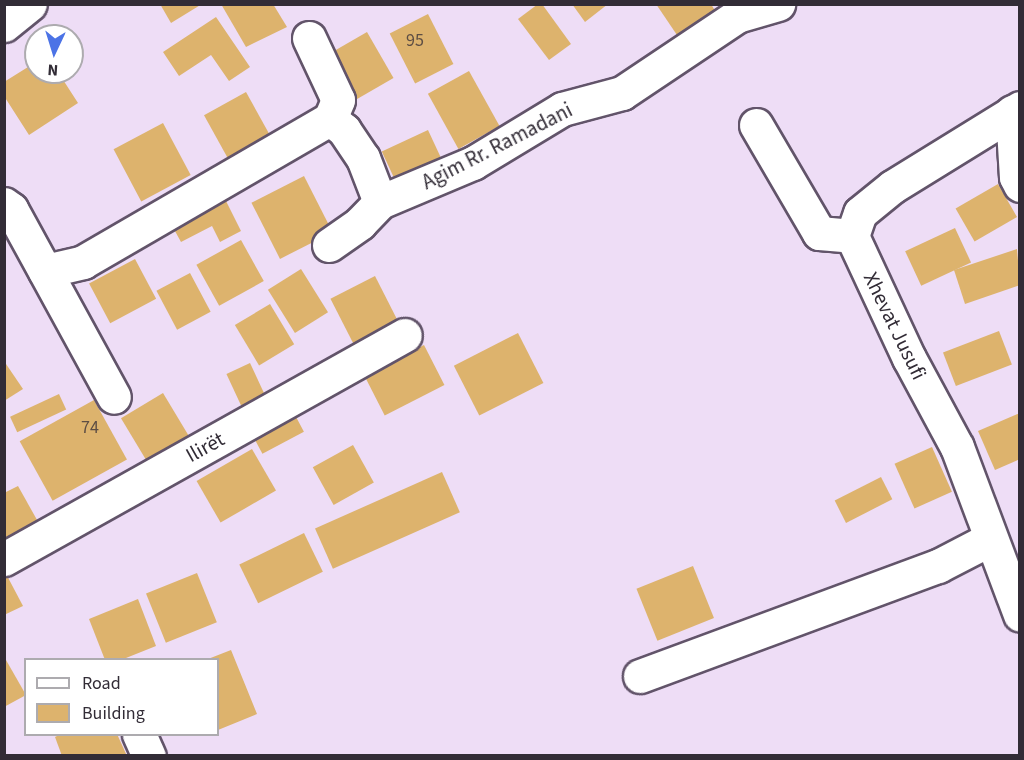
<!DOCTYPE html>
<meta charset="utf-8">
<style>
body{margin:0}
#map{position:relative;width:1024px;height:760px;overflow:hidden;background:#eeddf6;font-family:"Source Sans 3",sans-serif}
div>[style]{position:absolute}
.building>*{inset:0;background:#ddb36d;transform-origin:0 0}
.roads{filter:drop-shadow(2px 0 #62546a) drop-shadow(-2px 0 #62546a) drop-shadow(0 2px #62546a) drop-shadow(0 -2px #62546a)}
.minor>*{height:33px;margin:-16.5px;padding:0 16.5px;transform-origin:16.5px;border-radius:16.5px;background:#fff}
span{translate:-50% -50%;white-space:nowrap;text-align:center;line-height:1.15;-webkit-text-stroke:5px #fff;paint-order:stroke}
.number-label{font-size:18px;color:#5d4e44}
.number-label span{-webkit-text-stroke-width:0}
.street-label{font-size:21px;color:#322c36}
.frame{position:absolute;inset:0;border:6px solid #322c36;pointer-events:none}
.legend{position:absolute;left:24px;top:658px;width:195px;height:78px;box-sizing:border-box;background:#fff;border:2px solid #adabaf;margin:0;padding:8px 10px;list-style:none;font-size:18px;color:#322c36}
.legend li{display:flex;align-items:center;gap:12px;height:30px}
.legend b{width:30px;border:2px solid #adabaf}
.north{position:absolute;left:24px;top:24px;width:60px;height:60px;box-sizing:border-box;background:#fff;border:2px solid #adabaf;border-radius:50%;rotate:184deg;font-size:16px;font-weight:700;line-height:24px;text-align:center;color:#322c36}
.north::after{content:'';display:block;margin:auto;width:21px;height:27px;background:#4c73e6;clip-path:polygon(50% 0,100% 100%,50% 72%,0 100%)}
</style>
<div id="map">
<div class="building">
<div style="clip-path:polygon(160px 4px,202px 4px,171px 23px)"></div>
<div style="clip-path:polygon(221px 4px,273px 4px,287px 27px,246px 47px)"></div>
<div style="clip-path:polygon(538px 4px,542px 4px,571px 44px,549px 60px,518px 19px)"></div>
<div style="clip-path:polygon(572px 4px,608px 4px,585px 22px)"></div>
<div style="clip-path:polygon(656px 4px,711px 4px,717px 14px,679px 38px)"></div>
<div style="left:428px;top:14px;width:56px;height:43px;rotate:63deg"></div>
<div style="clip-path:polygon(216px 17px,250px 67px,229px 81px,211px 55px,179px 76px,163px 52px)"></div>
<div style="left:367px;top:32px;width:53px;height:42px;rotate:60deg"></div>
<div style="clip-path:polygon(36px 62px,36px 72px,58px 72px,78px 103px,29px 135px,4px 96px,4px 82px)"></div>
<div style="left:469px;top:71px;width:63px;height:47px;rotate:61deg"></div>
<div style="left:246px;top:92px;width:60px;height:48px;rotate:61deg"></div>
<div style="left:163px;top:123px;width:59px;height:56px;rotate:62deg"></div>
<div style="left:428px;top:130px;width:38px;height:51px;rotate:65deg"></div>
<div style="left:304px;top:176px;width:63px;height:59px;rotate:63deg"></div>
<div style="left:998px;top:184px;width:38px;height:49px;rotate:60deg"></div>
<div style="clip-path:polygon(223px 195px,241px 231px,220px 242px,212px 226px,181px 242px,170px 222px)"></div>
<div style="left:955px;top:228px;width:38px;height:55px;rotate:65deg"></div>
<div style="left:241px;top:240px;width:47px;height:51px;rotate:61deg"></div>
<div style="clip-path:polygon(1017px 249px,1020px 285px,965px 304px,954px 270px)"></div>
<div style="left:135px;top:259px;width:45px;height:52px;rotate:62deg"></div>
<div style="left:301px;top:269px;width:51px;height:39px;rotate:58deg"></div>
<div style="left:190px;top:273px;width:44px;height:38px;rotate:62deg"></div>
<div style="left:375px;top:276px;width:56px;height:50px;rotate:63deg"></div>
<div style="left:270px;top:304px;width:47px;height:41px;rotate:59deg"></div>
<div style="left:999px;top:331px;width:36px;height:60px;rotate:69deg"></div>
<div style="left:518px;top:333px;width:56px;height:72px;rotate:63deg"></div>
<div style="left:424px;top:345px;width:45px;height:67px;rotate:63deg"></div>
<div style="clip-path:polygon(4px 361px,23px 389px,4px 401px)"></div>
<div style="left:250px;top:363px;width:38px;height:26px;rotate:65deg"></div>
<div style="left:163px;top:393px;width:54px;height:49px;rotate:59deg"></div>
<div style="left:59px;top:394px;width:17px;height:54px;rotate:65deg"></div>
<div style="left:94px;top:400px;width:68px;height:85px;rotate:61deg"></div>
<div style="clip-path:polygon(1020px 413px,1020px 459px,995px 470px,978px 431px)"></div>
<div style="left:295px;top:415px;width:19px;height:47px;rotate:62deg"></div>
<div style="left:353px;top:445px;width:43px;height:46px;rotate:61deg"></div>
<div style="left:932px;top:447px;width:49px;height:41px;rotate:66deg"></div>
<div style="left:252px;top:449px;width:48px;height:64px;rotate:60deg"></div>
<div style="left:442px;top:472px;width:44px;height:139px;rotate:66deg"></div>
<div style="left:881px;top:477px;width:25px;height:52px;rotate:63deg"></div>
<div style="clip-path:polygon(18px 486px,41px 527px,4px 547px,4px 493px)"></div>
<div style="left:304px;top:533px;width:43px;height:72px;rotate:64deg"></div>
<div style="left:693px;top:566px;width:56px;height:61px;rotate:68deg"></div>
<div style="clip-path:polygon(4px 570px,23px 606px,4px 615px)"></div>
<div style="left:197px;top:573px;width:53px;height:55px;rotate:68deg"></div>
<div style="clip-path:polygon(138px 599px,156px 646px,121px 660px,105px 660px,89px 619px)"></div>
<div style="clip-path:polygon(231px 650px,257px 714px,218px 730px,218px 660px,208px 659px)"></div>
<div style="clip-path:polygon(6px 660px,26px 695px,4px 707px,4px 661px)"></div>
<div style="clip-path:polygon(61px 734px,117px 734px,127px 756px,62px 756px,55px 737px)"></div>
</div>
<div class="roads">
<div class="minor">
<div style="left:4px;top:25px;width:33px;rotate:-39deg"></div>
<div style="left:309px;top:38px;width:68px;rotate:64.9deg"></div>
<div style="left:338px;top:100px;width:21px;rotate:113deg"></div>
<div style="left:1020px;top:108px;width:150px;rotate:148.3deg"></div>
<div style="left:892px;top:187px;width:41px;rotate:140.9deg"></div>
<div style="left:860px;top:213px;width:24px;rotate:109deg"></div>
<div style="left:852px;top:236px;width:135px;rotate:65deg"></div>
<div style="left:909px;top:358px;width:101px;rotate:61.7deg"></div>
<div style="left:957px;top:447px;width:179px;rotate:69.4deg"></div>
<div style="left:1012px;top:112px;width:65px;rotate:86.5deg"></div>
<div style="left:1016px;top:177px;width:9px;rotate:63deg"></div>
<div style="left:756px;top:125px;width:125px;rotate:59.7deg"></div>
<div style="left:819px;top:233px;width:33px;rotate:5deg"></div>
<div style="left:4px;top:204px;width:9px;rotate:36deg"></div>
<div style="left:11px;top:209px;width:214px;rotate:61.3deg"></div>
<div style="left:329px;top:245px;width:38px;rotate:-35deg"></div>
<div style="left:360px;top:223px;width:29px;rotate:-46deg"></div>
<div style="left:45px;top:271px;width:39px;rotate:-13deg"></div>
<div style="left:83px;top:262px;width:285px;rotate:-30.1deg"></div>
<div style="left:330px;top:119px;width:18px;rotate:38deg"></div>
<div style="left:344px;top:130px;width:34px;rotate:56deg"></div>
<div style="left:363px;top:158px;width:47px;rotate:68.9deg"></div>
<div style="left:380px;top:202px;width:101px;rotate:-22.8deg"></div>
<div style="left:473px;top:163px;width:104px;rotate:-31.2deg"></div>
<div style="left:562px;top:109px;width:62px;rotate:-14.9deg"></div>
<div style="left:622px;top:93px;width:138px;rotate:-33.8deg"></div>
<div style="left:737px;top:16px;width:43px;rotate:-16.3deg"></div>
<div style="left:4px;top:559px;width:459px;rotate:-29.2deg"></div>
<div style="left:640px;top:676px;width:318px;rotate:-20.3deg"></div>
<div style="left:938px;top:566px;width:59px;rotate:-27.4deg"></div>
<div style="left:139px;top:734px;width:24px;rotate:66deg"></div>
</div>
</div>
<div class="number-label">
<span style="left:415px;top:41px">95</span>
<span style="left:90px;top:428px">74</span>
</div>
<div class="street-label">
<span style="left:497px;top:146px;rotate:-27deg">Agim Rr. Ramadani</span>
<span style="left:895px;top:326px;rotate:64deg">Xhevat Jusufi</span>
<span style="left:205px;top:447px;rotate:-29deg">Ilirët</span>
</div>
<div class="frame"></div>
<ul class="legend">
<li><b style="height:8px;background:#fff"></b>Road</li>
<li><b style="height:16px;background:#ddb36d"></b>Building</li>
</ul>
<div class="north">N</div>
</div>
